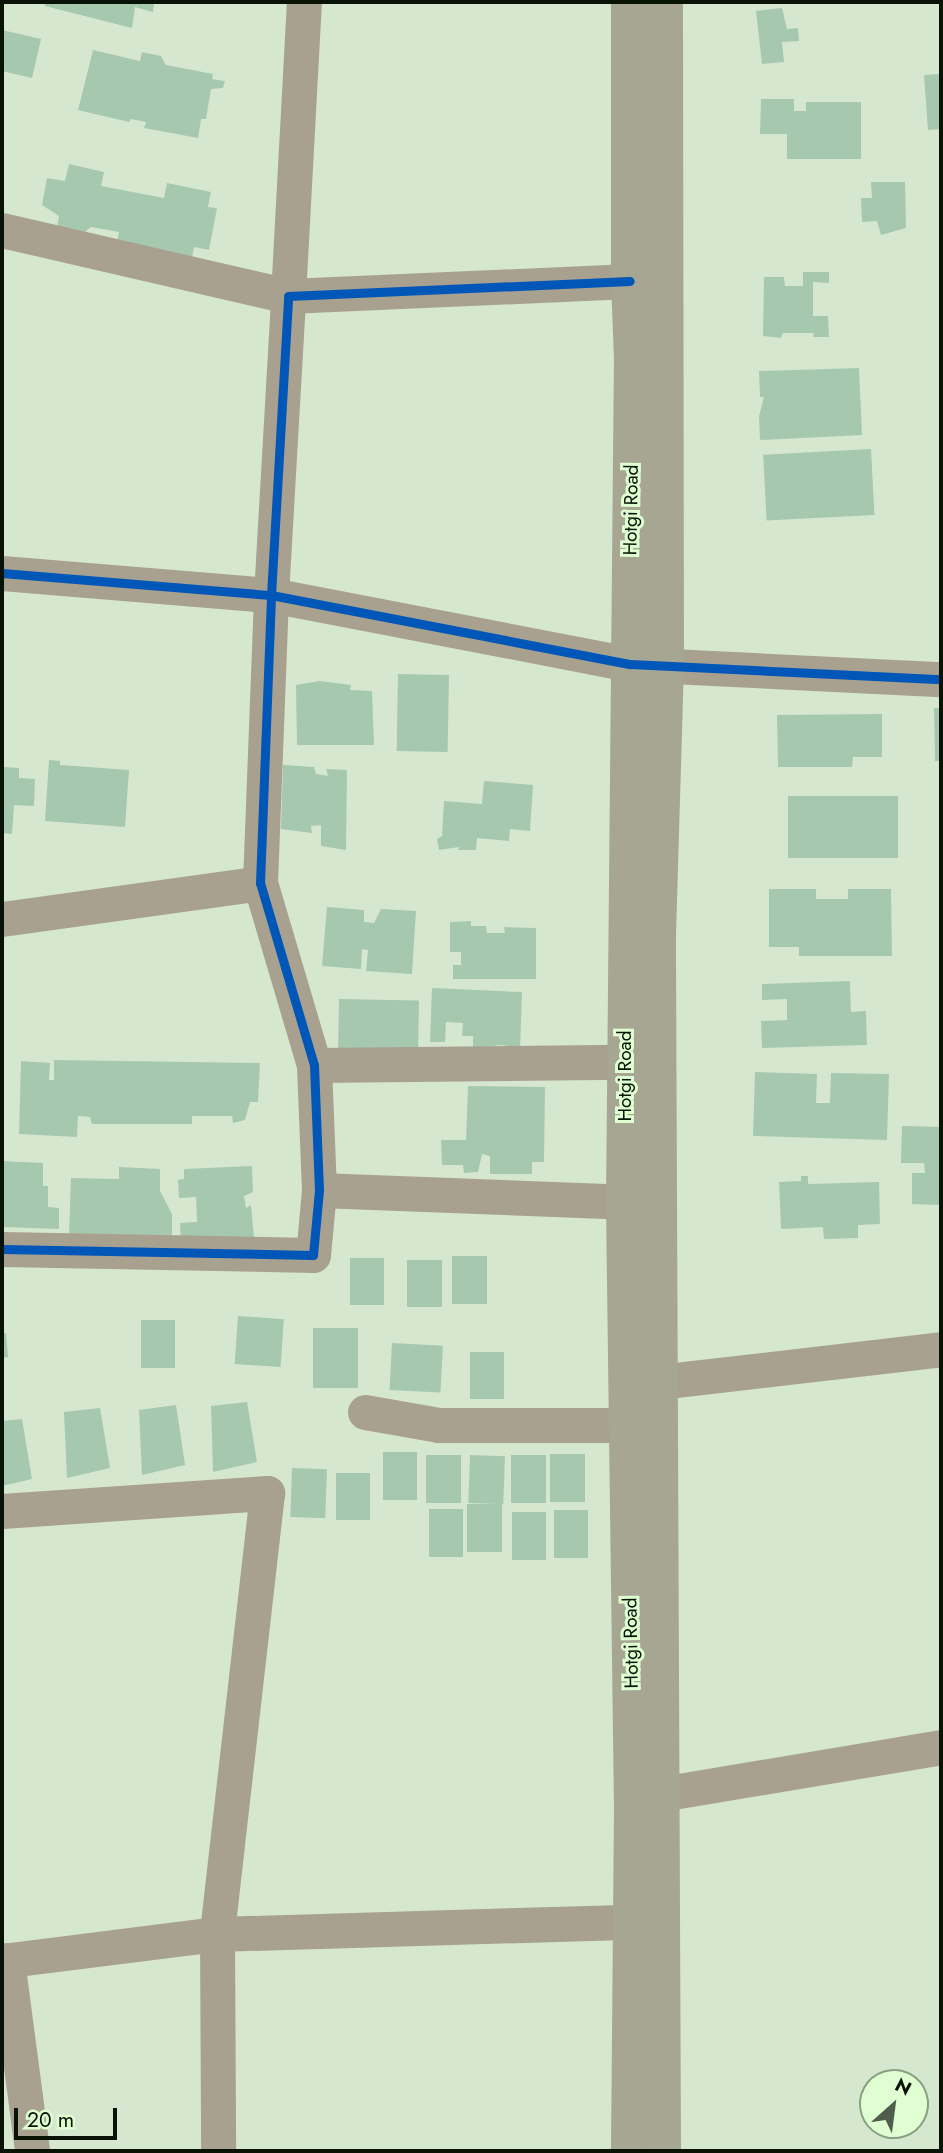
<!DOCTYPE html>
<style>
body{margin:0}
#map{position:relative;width:943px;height:2153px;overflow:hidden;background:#d6e7cf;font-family:Jost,sans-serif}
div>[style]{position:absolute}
.building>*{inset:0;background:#a6c8af;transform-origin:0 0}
.minor>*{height:35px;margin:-17.5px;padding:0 17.5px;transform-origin:17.5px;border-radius:17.5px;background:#a8a190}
.major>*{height:38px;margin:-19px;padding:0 19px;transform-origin:19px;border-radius:19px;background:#a6a693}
.cycleway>*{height:9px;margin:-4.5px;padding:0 4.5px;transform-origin:4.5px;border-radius:4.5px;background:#0057b8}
span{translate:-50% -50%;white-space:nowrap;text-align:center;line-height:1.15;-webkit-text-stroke:6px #dfffd2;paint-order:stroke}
.street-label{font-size:19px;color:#081305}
.frame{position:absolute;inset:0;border:4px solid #081305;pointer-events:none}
.north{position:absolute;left:859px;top:2069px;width:70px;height:70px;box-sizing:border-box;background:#dfffd2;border:2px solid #89a180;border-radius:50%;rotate:28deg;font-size:19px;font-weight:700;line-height:28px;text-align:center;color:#081305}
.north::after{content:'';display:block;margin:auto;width:24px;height:32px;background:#505d4c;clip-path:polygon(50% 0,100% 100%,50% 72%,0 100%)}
.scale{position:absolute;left:14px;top:2108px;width:103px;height:32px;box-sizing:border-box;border:4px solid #081305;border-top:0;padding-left:9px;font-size:21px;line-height:24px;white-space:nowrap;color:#081305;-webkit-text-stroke:5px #dfffd2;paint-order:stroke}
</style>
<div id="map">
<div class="building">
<div style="clip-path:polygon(45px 2px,154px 2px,153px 12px,135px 7px,132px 28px,45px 6px)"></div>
<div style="clip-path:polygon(782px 8px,787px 29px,798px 28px,799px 41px,782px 42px,784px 62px,762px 64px,756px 11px)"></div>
<div style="clip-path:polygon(2px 30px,41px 39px,32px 78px,2px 71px)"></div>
<div style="clip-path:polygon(93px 50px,140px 61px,142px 52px,161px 56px,166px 65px,213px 74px,212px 79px,225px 81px,223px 88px,211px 89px,206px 119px,201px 119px,198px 138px,144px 128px,146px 122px,131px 119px,129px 122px,78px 110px)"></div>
<div style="clip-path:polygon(941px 74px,941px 129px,928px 130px,924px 75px)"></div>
<div style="clip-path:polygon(761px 99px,794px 99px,794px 111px,806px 111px,806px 102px,861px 102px,861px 159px,787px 159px,787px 134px,760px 134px)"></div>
<div style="clip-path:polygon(69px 164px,104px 172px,101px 186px,164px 198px,167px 183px,211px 192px,208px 207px,217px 208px,209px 250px,194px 247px,190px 268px,116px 247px,119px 232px,91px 227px,79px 237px,56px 233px,59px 216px,42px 205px,47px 178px,65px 181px)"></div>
<div style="clip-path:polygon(871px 182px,905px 182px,906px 228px,881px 235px,877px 221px,862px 222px,861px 198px,872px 198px)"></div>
<div style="clip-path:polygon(803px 272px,829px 272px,829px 283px,813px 282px,813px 316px,828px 316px,829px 337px,813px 337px,814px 333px,783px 333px,781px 338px,763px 336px,764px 277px,784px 277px,785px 286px,803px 286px)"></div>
<div style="clip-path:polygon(859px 368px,862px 435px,760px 440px,759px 416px,764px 397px,760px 397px,759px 371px)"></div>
<div style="left:871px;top:449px;width:66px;height:108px;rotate:87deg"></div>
<div style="left:398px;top:674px;width:51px;height:77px;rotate:1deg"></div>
<div style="clip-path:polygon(320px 681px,351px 685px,350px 690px,372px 691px,374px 745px,297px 745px,296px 685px)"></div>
<div style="clip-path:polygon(934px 708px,941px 708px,941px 761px,935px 761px)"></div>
<div style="clip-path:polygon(882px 714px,882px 757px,853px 757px,852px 767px,778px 767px,777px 715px)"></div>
<div style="clip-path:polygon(49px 760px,60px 761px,60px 765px,129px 770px,125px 827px,45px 821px)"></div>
<div style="clip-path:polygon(283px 765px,314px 767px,316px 774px,328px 776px,326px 769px,347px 770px,346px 850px,321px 846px,321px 825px,311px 826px,312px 833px,281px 829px)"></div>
<div style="clip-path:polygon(2px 767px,19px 768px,19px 778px,35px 779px,34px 806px,14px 805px,12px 834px,2px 833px)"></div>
<div style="clip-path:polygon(484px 781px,533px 785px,530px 831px,510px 829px,509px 841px,477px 838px,476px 850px,458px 850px,459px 847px,439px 850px,437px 839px,442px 836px,444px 801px,482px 804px)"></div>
<div style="left:788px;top:796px;width:110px;height:62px"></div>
<div style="clip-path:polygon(769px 889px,816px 889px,816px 899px,848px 899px,848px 889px,891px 889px,892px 956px,799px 956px,799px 947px,769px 947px)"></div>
<div style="clip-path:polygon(327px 907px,364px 910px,364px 922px,374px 923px,381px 909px,416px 911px,412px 974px,366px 971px,368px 950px,362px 949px,361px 969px,322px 966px)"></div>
<div style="clip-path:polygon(471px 921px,471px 926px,486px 926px,487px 933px,505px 933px,504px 927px,536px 928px,536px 979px,453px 979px,453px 965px,461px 965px,461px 952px,450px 952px,450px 922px)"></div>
<div style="clip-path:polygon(850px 981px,851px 1012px,866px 1011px,867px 1045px,762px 1048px,761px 1021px,787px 1020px,787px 999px,762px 1000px,762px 984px)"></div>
<div style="clip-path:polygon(432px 988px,522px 992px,520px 1049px,502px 1045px,473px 1048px,473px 1036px,462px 1036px,463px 1023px,446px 1022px,445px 1042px,430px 1042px)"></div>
<div style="left:339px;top:999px;width:80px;height:52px;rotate:1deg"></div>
<div style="clip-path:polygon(54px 1060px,260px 1063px,258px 1102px,250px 1102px,245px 1120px,233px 1123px,232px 1116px,192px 1116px,192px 1124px,92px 1124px,90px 1117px,78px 1116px,77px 1137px,19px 1134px,21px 1061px,50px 1063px,49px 1080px,54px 1080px)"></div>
<div style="clip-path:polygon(755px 1072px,817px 1074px,816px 1103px,830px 1103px,831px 1073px,889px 1074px,887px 1140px,753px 1136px)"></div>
<div style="clip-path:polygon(468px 1086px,545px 1087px,544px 1162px,532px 1162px,532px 1174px,490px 1174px,490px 1156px,482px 1154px,478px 1172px,464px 1173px,463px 1165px,442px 1165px,441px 1140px,466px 1140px)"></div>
<div style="clip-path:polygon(902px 1126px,941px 1127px,941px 1205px,912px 1204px,912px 1173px,925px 1173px,924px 1163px,901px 1163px)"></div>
<div style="clip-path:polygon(2px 1161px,43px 1163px,43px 1186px,48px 1186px,48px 1207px,59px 1208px,59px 1229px,2px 1227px)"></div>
<div style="clip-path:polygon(252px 1166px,253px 1192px,244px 1196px,246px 1208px,251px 1205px,254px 1238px,181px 1243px,180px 1223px,197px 1222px,196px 1197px,179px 1198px,178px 1180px,184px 1179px,184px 1169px)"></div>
<div style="clip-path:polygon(119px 1167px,160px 1169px,160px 1191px,172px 1214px,172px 1238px,69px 1235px,71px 1178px,119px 1179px)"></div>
<div style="clip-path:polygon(801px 1176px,808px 1176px,808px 1184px,879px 1182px,880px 1224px,858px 1225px,858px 1238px,824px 1239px,823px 1227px,781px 1229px,779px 1182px,801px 1181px)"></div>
<div style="left:452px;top:1256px;width:35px;height:48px"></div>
<div style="left:350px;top:1258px;width:34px;height:47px"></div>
<div style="left:407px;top:1260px;width:35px;height:47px"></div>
<div style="left:238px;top:1316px;width:46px;height:48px;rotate:4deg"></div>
<div style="left:141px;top:1320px;width:34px;height:48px"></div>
<div style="left:358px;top:1328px;width:60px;height:45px;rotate:90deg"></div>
<div style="clip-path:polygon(2px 1333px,6px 1333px,8px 1357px,2px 1358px)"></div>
<div style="left:392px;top:1343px;width:51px;height:47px;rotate:3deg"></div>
<div style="left:470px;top:1352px;width:34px;height:47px"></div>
<div style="clip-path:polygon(247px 1402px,257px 1462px,213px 1472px,211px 1406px)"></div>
<div style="clip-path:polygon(176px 1405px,185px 1465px,142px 1475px,139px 1410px)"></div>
<div style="clip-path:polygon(100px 1408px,110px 1468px,67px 1478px,64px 1412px)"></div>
<div style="clip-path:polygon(22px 1419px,32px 1479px,2px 1486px,2px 1421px)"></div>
<div style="left:383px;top:1452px;width:34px;height:48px"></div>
<div style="left:550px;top:1454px;width:35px;height:48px"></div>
<div style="left:426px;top:1455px;width:35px;height:48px"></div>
<div style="left:470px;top:1455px;width:35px;height:48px;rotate:2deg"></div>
<div style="left:511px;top:1455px;width:35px;height:48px"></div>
<div style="left:292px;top:1468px;width:35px;height:49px;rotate:2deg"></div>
<div style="left:336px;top:1473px;width:34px;height:47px"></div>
<div style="left:467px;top:1504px;width:35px;height:48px"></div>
<div style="left:429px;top:1509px;width:34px;height:48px"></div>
<div style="left:554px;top:1510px;width:34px;height:48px"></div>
<div style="left:512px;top:1512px;width:34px;height:48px"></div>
</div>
<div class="minor">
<div style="left:2px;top:230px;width:294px;rotate:13deg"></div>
<div style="left:288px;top:296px;width:294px;rotate:-86.9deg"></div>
<div style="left:2px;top:573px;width:270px;rotate:4.7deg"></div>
<div style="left:271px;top:595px;width:366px;rotate:10.9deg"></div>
<div style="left:630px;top:664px;width:311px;rotate:2.8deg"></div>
<div style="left:2px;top:919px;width:260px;rotate:-7.9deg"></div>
<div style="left:314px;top:1065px;width:311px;rotate:-0.6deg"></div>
<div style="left:319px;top:1190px;width:306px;rotate:2.2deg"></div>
<div style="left:2px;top:1249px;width:311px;rotate:1.1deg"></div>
<div style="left:313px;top:1255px;width:65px;rotate:-84.7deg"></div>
<div style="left:319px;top:1190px;width:125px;rotate:-92.3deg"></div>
<div style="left:314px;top:1065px;width:190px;rotate:-106.5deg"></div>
<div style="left:260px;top:883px;width:288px;rotate:-87.8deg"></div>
<div style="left:271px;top:595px;width:299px;rotate:-86.7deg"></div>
<div style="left:288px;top:296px;width:342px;rotate:-2.5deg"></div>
<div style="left:632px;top:1385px;width:311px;rotate:-6.6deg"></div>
<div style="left:365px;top:1412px;width:75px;rotate:10deg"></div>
<div style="left:439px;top:1425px;width:190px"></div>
<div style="left:2px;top:1511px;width:266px;rotate:-3.9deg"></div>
<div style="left:267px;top:1493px;width:444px;rotate:96.5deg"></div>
<div style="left:217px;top:1934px;width:217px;rotate:89.7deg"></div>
<div style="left:661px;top:1794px;width:284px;rotate:-9.5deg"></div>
<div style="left:7px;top:1960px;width:193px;rotate:82.5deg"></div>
<div style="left:2px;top:1961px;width:217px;rotate:-7.2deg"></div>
<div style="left:217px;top:1934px;width:416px;rotate:-1.7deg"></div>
</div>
<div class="major">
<div style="left:630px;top:2151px;width:342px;rotate:-89.5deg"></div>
<div style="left:633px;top:1809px;width:607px;rotate:-90.76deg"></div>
<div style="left:625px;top:1202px;width:843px;rotate:-89.46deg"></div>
<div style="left:633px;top:359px;width:78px;rotate:-92.2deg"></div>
<div style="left:630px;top:281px;width:279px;rotate:-90deg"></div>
<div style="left:662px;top:2151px;width:1217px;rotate:-90.24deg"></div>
<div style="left:657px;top:934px;width:269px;rotate:-88.3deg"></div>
<div style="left:665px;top:665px;width:663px;rotate:-90.09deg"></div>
</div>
<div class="cycleway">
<div style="left:2px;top:573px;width:270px;rotate:4.7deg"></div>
<div style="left:271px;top:595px;width:366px;rotate:10.9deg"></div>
<div style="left:630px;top:664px;width:311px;rotate:2.8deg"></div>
<div style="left:2px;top:1249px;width:311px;rotate:1.1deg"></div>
<div style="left:313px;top:1255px;width:65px;rotate:-84.7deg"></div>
<div style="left:319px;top:1190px;width:125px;rotate:-92.3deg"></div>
<div style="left:314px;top:1065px;width:190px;rotate:-106.5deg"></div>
<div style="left:260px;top:883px;width:288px;rotate:-87.8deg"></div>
<div style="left:271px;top:595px;width:299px;rotate:-86.7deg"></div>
<div style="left:288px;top:296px;width:342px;rotate:-2.5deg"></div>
</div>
<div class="street-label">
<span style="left:631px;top:510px;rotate:-89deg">Hotgi Road</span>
<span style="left:625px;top:1076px;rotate:-90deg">Hotgi Road</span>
<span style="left:631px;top:1643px;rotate:-91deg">Hotgi Road</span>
</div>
<div class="frame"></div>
<div class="north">N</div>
<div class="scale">20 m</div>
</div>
